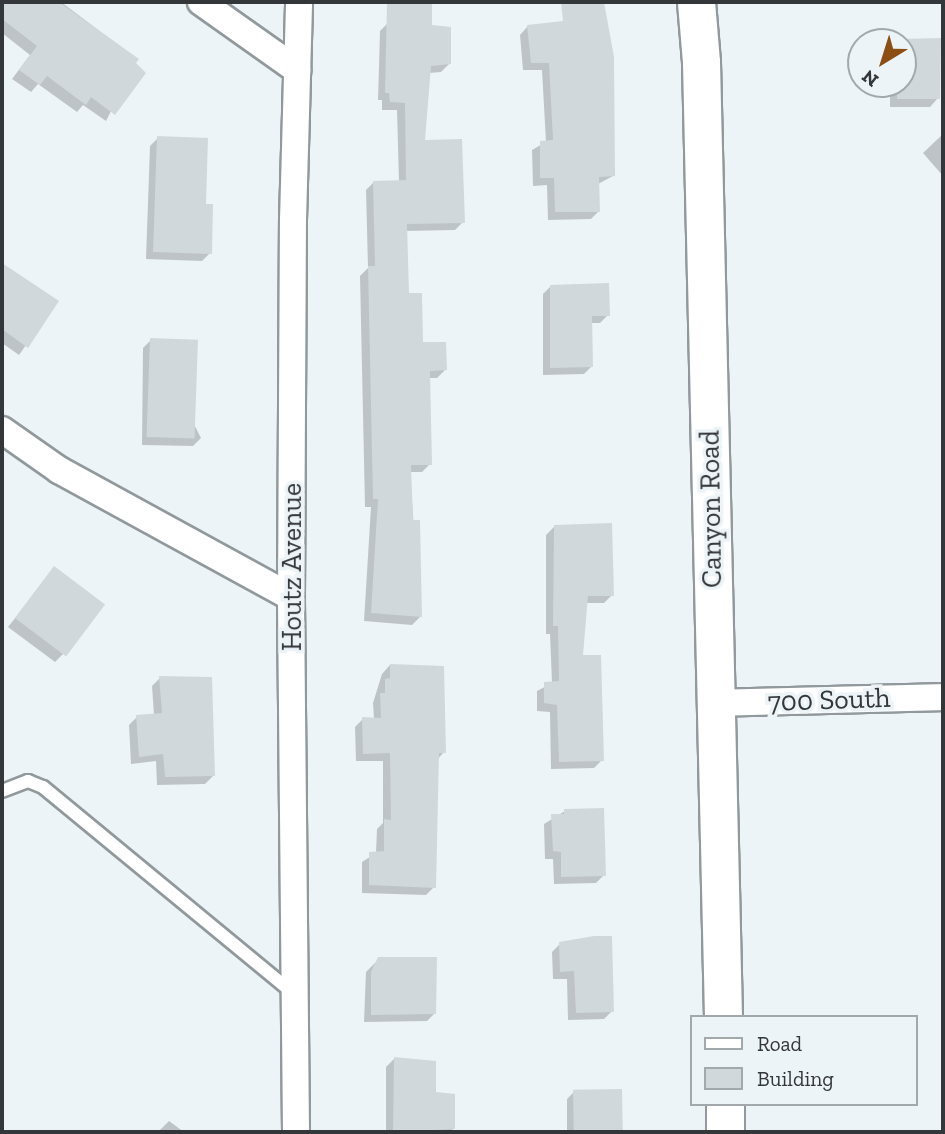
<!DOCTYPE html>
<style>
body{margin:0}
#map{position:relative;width:945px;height:1134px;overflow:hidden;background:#edf4f8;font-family:"Zilla Slab",serif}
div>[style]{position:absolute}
.shadow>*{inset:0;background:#0003}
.building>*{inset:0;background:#d1d8dc;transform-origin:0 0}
.roads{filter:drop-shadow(2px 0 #91999c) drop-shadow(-2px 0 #91999c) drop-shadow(0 2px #91999c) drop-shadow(0 -2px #91999c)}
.lane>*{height:12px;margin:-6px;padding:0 6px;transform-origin:6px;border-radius:6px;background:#fff}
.street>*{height:26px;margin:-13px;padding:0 13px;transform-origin:13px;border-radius:13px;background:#fff}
.secondary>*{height:37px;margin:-18.5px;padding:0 18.5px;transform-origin:18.5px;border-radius:18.5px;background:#fff}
span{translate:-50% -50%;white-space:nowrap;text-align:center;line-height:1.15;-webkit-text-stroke:7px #edf4f8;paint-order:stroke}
.street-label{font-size:28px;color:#343739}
.frame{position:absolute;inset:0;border:4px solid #343739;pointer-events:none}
.legend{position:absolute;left:690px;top:1015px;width:228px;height:91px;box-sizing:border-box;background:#edf4f8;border:2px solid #a3a8ac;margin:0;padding:9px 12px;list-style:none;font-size:21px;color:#343739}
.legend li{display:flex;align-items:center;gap:14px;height:35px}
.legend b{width:35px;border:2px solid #a3a8ac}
.north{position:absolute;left:847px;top:28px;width:70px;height:70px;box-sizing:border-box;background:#edf4f8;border:2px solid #a3a8ac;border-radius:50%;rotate:218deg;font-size:19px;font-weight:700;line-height:28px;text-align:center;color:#343739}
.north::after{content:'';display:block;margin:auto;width:24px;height:32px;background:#8d4e13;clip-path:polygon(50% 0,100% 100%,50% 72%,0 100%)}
</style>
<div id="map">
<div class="shadow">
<div style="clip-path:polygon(2px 2px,61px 2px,137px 59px,106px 121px,83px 105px,77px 112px,38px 84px,31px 92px,12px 79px,30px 55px,2px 33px)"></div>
<div style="clip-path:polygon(605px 18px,613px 176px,598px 184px,599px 211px,591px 219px,548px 220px,547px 185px,533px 186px,532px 150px,546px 142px,542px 70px,523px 70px,520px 35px,528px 26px)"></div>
<div style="clip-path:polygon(388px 23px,449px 64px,441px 72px,429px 73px,423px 142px,463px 222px,455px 230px,405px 231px,407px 295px,422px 344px,445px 370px,437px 378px,428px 378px,430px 464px,422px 472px,410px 472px,420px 617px,412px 625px,364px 621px,371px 507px,365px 507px,360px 276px,368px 268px,366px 190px,374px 182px,399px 182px,397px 110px,382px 110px,382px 100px,378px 100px,380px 31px)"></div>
<div style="clip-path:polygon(939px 40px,938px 98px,930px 107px,890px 107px,890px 84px,903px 84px,903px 42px,897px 42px)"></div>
<div style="clip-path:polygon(943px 134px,943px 176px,923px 153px)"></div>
<div style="clip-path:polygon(158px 138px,210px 253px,202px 261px,146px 259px,150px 146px)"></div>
<div style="clip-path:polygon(2px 265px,57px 301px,19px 355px,2px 343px)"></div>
<div style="clip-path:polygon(551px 286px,608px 315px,600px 323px,591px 323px,592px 366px,584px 374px,543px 375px,543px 294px)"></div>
<div style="clip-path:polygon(151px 340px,201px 438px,193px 446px,142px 445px,143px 348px)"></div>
<div style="clip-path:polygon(554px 527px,612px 595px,604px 603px,586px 603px,581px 657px,602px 760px,594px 768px,551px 769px,550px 712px,537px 711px,537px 691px,552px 683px,550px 634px,546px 634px,546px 535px)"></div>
<div style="clip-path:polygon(54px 569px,63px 654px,55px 662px,8px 627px)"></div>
<div style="clip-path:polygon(390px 665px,444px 752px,437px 760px,434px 887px,426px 895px,362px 893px,362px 862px,376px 853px,377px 829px,383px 823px,383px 761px,356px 761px,355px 727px,363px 719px,374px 719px,373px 703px,382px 674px)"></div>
<div style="clip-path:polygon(160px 678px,213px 776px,205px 784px,157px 785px,156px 761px,131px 764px,129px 725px,137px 717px,154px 715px,152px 686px)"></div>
<div style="clip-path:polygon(565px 811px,604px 875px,596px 883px,554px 884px,553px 859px,545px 859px,544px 824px)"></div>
<div style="clip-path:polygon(560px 944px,612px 1011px,604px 1019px,568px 1020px,567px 979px,553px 979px,552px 952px)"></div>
<div style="clip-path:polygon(379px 959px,435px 1013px,427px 1021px,364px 1022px,366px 972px)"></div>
<div style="clip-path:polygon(394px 1059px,434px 1094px,453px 1129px,450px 1132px,386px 1132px,386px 1067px)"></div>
<div style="clip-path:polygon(621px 1091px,622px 1132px,567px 1132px,567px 1099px,574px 1092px)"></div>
<div style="clip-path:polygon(169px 1121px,184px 1132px,158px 1132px)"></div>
</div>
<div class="building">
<div style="clip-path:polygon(2px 2px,59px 2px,139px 59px,136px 63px,146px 73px,115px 115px,91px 97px,86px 105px,47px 76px,40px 85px,19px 70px,37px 46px,2px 19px)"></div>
<div style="clip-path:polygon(387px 2px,432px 2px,432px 25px,451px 27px,451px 64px,431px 66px,425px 140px,462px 139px,465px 223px,407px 224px,409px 293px,422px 293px,423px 342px,446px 342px,447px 370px,430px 371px,432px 465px,411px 465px,413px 520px,420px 520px,422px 617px,371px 613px,378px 499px,373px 499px,368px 266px,375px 266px,373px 181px,406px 180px,405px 103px,390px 102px,389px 93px,385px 93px)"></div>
<div style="clip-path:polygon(561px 2px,604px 2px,614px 57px,615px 176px,599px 177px,600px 212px,555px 212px,554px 178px,540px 178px,540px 141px,553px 140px,549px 63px,531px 63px,527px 25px,563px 21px)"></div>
<div style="clip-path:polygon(941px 38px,940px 99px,897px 99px,897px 84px,903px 84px,903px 42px,898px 39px)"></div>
<div style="clip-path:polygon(157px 136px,208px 138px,206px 204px,213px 204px,212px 254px,153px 252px)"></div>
<div style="clip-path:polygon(2px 263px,59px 301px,28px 348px,2px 329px)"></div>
<div style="clip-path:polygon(609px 283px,610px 316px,592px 316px,593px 367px,550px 368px,550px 285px)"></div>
<div style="left:150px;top:338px;width:48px;height:99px;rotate:2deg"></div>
<div style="clip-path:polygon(612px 523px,614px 596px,588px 596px,583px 655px,601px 655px,604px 761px,559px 762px,557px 705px,544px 703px,544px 682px,559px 681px,558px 626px,553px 626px,554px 525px)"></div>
<div style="left:54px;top:566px;width:64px;height:65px;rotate:37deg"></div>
<div style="clip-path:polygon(390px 664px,444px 666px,446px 753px,439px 753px,436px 888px,369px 885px,369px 852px,384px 851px,384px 819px,391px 820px,390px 753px,363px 754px,362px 717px,381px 718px,380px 693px,385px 693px,385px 679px,390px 678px)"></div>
<div style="clip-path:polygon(159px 676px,212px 677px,215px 776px,165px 777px,163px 754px,139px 757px,136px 715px,162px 713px)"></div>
<div style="clip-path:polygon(604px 808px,606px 876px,561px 877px,561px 852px,553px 851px,551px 814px,564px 814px,564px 809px)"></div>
<div style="clip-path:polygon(594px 936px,612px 936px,614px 1012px,576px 1013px,574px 971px,560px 972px,559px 942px)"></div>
<div style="clip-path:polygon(378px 957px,437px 957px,436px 1014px,371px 1015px,371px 972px)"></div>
<div style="clip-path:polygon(394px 1057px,436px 1061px,436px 1092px,455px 1094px,455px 1129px,393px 1132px)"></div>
<div style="left:622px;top:1089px;width:43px;height:49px;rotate:89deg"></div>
</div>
<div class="roads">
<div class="lane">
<div style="left:2px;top:791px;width:28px;rotate:-21deg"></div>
<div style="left:28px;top:781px;width:16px;rotate:22deg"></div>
<div style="left:43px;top:787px;width:323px;rotate:39.5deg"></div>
</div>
<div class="street">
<div style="left:201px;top:2px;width:118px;rotate:35.3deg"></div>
<div style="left:2px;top:430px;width:70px;rotate:35.1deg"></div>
<div style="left:59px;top:470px;width:264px;rotate:28.7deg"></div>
<div style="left:715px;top:703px;width:228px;rotate:-1.5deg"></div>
<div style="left:296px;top:1132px;width:535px;rotate:-90.54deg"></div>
<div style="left:291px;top:597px;width:377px;rotate:-89.7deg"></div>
<div style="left:293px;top:220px;width:218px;rotate:-88.4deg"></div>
</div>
<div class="secondary">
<div style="left:696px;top:2px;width:60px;rotate:85.2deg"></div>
<div style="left:701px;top:62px;width:955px;rotate:88.68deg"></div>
<div style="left:725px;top:1104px;width:28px;rotate:90deg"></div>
</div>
</div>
<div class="street-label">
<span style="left:711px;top:509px;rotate:-91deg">Canyon Road</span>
<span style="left:292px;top:567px;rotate:-90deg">Houtz Avenue</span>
<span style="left:829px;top:700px;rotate:-2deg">700 South</span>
</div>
<div class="frame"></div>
<ul class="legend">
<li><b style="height:9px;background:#fff"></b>Road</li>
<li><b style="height:19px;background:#d1d8dc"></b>Building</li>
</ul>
<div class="north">N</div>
</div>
